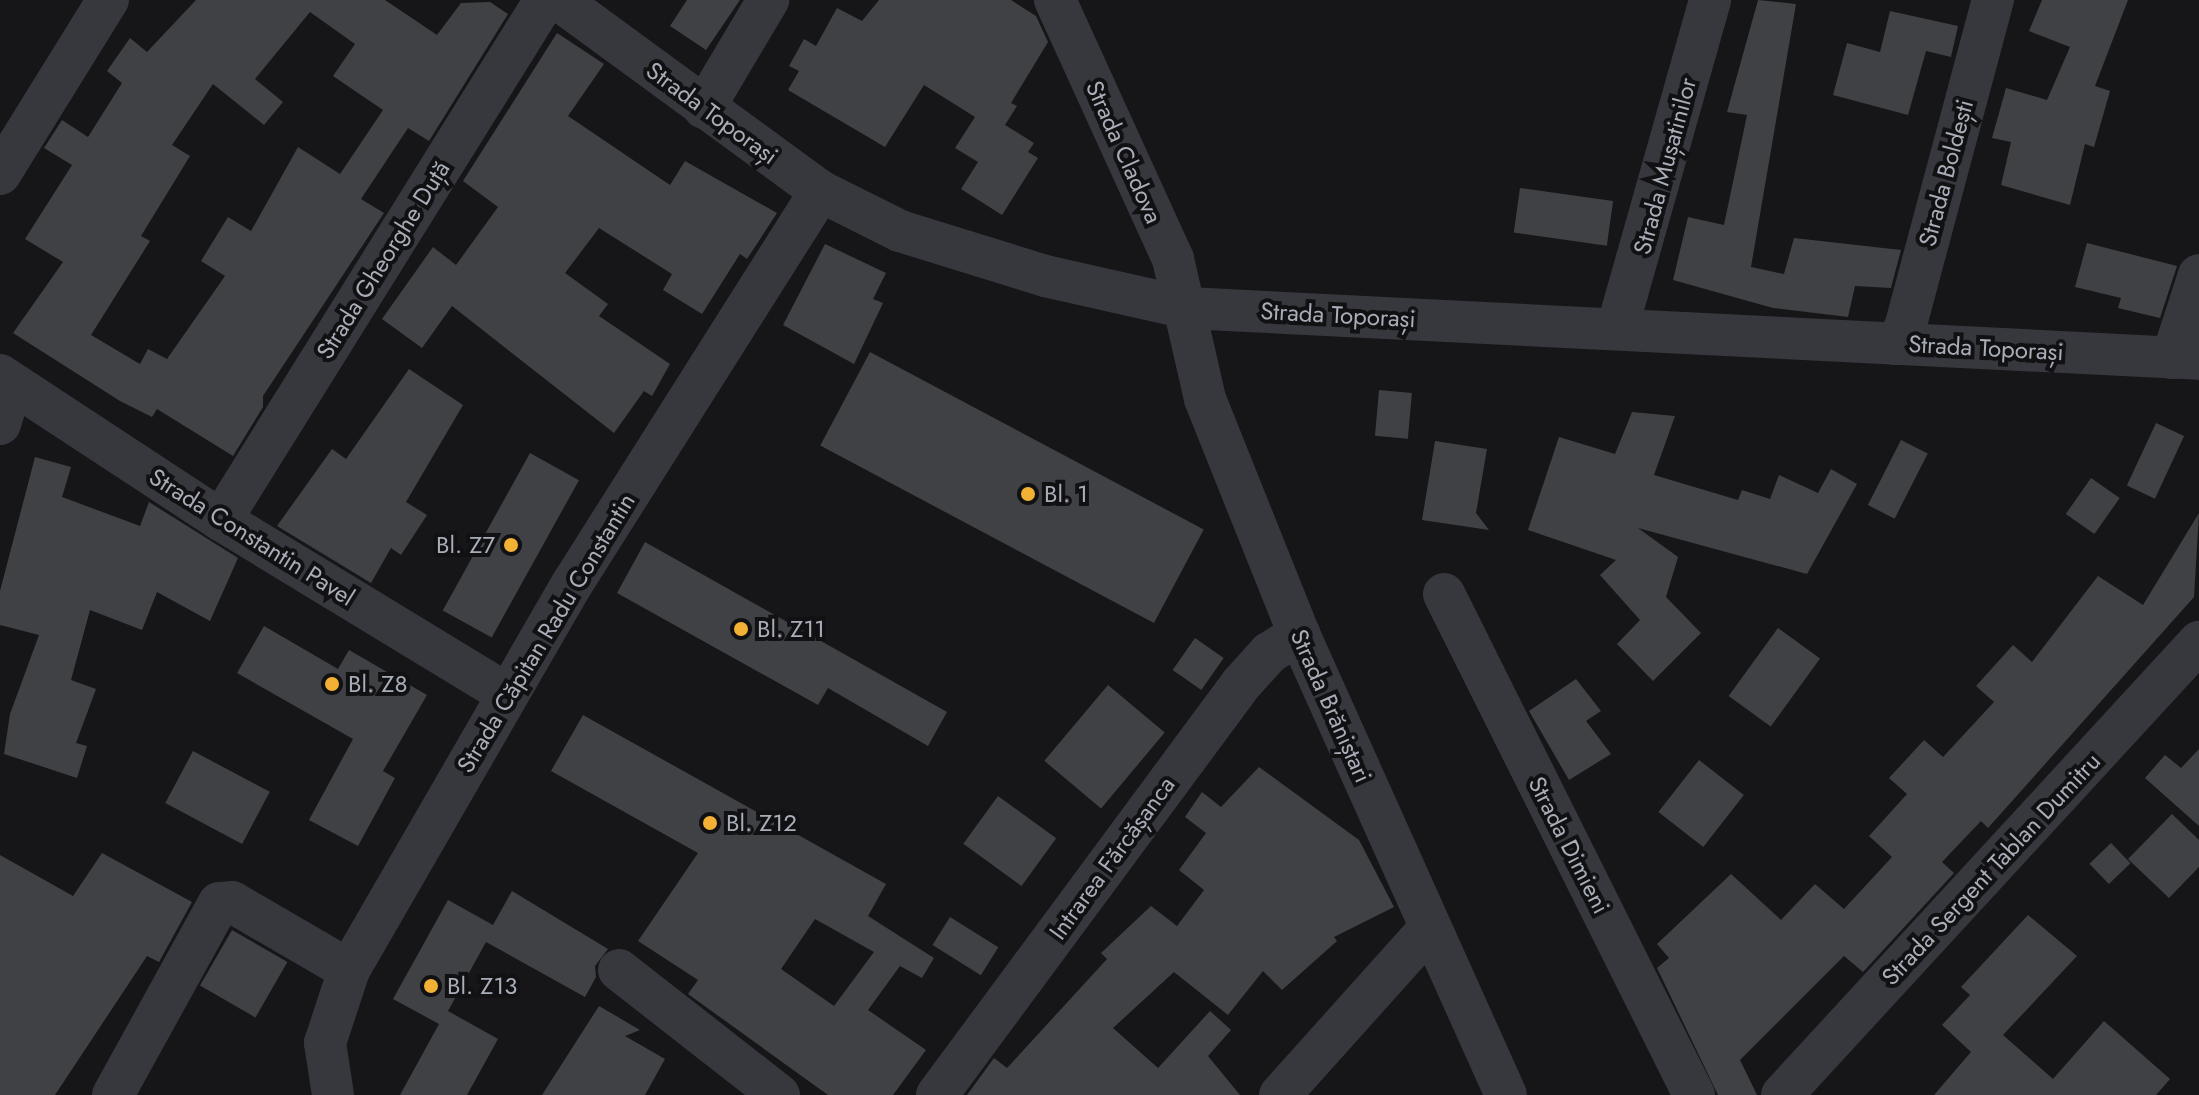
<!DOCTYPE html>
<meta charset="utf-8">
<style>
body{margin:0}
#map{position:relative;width:2199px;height:1095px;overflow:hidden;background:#161618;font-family:Jost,sans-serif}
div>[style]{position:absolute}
.building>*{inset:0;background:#404145;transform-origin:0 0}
.minor>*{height:42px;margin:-21px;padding:0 21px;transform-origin:21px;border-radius:21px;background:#37383d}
.dots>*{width:22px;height:22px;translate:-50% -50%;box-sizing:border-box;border:4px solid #111113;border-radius:50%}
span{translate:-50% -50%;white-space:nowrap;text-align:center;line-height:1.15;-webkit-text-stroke:8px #111113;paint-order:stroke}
.street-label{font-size:24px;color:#a8adb8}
.poi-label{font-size:24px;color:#a8adb8}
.left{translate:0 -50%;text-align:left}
.right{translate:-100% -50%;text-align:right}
</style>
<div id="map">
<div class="building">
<div style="clip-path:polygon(evenodd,196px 0,385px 0,437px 35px,461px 3px,490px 2px,508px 14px,429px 141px,408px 128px,361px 199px,384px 213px,263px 396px,263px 407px,233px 456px,157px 409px,152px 417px,120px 401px,13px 333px,63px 262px,25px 239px,72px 165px,44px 148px,62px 120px,88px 137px,122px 83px,107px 71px,130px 38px,147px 52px,196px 0,310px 12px,355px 44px,333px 76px,383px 110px,340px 174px,298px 147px,251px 231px,228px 217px,201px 261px,225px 276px,167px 359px,148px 349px,140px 364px,91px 335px,150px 241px,141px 236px,190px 156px,172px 145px,213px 84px,264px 125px,283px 102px,255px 79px,310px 12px)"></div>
<div style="clip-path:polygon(687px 0,740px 0,706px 50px,670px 26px)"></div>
<div style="clip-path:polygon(879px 0,1011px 0,1036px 16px,1048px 42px,1011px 103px,1017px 106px,1005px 125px,1034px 143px,1028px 152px,1038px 158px,1002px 215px,961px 189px,978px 162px,955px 148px,975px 117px,924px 85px,885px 147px,788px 90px,799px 71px,789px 66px,804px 39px,816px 46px,837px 8px,862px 21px)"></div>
<div style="clip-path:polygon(1758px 0,1796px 4px,1751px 267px,1784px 274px,1794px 238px,1901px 250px,1891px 288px,1855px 286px,1848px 317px,1773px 308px,1673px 280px,1688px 217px,1724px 225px,1747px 115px,1727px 112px)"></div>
<div style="clip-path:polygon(2042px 0,2128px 0,2095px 86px,2110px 91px,2094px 147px,2085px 144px,2070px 205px,2001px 185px,2011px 142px,1992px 138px,2006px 88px,2047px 100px,2070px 47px,2029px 31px)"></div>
<div style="clip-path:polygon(1890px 11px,1958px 26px,1951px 57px,1926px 51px,1908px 115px,1833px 95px,1847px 43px,1880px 52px)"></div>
<div style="clip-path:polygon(557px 33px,604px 64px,568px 116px,670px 185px,685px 161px,777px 213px,747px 259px,740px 254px,702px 314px,663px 290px,672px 274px,599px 228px,565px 273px,608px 304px,599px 316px,670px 364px,652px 396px,644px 391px,614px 433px,452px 306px,422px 348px,382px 319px,433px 247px,456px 265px,498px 207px,463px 181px)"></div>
<div style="left:1520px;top:188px;width:94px;height:45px;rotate:8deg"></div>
<div style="clip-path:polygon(2087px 243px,2177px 266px,2160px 318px,2118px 308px,2121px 298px,2075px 287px)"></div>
<div style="clip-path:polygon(825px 244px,886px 273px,873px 299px,883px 303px,854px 364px,783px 325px)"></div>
<div style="left:870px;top:352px;width:378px;height:106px;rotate:28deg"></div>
<div style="clip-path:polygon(409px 369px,463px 405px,406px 502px,427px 515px,401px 555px,391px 548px,371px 583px,277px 526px,332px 449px,346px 459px)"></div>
<div style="left:1379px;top:390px;width:33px;height:46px;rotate:5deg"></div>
<div style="clip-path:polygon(1632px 412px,1675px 416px,1654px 475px,1738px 500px,1742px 490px,1770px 499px,1779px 475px,1818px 493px,1831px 469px,1857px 484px,1807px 574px,1638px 528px,1678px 557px,1666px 597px,1701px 633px,1653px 681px,1617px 644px,1640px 620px,1600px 575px,1616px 560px,1528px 530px,1559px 437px,1615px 454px)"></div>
<div style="left:2156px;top:423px;width:31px;height:69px;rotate:25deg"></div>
<div style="left:1901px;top:440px;width:30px;height:73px;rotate:27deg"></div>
<div style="clip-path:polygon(1435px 441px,1487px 449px,1476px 513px,1489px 530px,1422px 520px)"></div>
<div style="left:530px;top:453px;width:56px;height:180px;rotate:29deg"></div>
<div style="clip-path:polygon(35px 457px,71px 467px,62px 497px,140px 526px,149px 502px,238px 558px,210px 621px,157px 592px,142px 630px,90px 610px,71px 680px,96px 689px,76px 743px,87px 746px,77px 778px,4px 754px,10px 714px,39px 635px,0 625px,0 591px)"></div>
<div style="left:2091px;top:478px;width:35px;height:44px;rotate:35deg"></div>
<div style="clip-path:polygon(2199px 513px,2194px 597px,1988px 828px,1981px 821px,1942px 862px,1954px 873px,1863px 972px,1844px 956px,1740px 1060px,1757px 1095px,1718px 1095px,1657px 968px,1669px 958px,1657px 944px,1731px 874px,1781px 920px,1815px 884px,1844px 909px,1892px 857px,1869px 836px,1907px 794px,1889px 778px,1924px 740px,1943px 757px,1994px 702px,1976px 686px,2013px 645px,2032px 662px,2098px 576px,2143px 605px)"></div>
<div style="clip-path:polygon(645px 542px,947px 712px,928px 746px,828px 688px,818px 705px,617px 593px)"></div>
<div style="clip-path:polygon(264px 626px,338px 669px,349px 650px,427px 695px,383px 771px,395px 778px,358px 846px,309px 820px,353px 739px,237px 673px)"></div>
<div style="left:1778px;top:628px;width:52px;height:84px;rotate:36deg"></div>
<div style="left:1195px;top:638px;width:35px;height:39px;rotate:35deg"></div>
<div style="clip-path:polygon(1576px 679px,1601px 711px,1586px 721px,1611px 754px,1569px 780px,1529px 711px)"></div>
<div style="left:1108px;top:685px;width:74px;height:99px;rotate:40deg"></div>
<div style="clip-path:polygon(evenodd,583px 715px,886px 884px,868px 916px,934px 958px,922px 978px,900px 966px,868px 1010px,926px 1050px,893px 1095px,828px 1095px,688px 994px,698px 980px,638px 941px,698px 853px,551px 771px,583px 715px,815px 919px,874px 952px,834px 1006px,781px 969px,815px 919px)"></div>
<div style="clip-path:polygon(2199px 749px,2199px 826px,2145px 778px,2165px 755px,2181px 768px)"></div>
<div style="left:193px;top:751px;width:87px;height:59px;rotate:28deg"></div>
<div style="left:1699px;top:760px;width:57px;height:66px;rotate:38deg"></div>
<div style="clip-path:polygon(1259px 767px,1359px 840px,1394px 907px,1334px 937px,1337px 941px,1282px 990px,1263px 971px,1228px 1015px,1174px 972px,1113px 1028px,1158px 1068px,1210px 1011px,1231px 1030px,1208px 1056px,1240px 1095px,967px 1095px,994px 1058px,1007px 1068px,1107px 959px,1101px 953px,1151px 906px,1177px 926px,1204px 890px,1179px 870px,1206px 833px,1185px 817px,1202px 792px,1221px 807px)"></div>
<div style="left:998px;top:796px;width:72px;height:59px;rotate:36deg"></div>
<div style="clip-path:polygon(2172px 814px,2199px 840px,2199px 867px,2169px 898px,2128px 859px)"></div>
<div style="left:2111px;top:843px;width:28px;height:30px;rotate:46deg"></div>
<div style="clip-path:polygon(102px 853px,192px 902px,159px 962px,147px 956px,55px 1095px,0 1095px,0 855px,73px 896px)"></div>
<div style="clip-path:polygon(512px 891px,608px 949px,595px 966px,596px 977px,585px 997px,486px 942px,448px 1011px,498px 1039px,467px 1095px,400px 1095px,439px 1024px,393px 999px,448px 900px,493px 925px)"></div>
<div style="clip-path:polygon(2028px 915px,2077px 956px,2003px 1035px,2053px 1079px,2104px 1021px,2170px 1079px,2156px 1095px,1934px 1095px,1971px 1052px,1942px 1025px,1970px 995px,1961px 987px)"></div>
<div style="left:950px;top:917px;width:57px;height:33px;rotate:32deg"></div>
<div style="left:232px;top:930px;width:64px;height:64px;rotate:30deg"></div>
<div style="clip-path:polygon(599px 1006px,640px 1030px,625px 1036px,665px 1059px,645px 1095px,542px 1095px)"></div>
</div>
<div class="minor">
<div style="left:559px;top:0;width:323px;rotate:36.2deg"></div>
<div style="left:820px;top:191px;width:89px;rotate:26.6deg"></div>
<div style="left:900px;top:231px;width:152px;rotate:17.2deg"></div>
<div style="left:1045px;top:276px;width:146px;rotate:12.7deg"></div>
<div style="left:1187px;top:308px;width:1013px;rotate:2.88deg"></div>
<div style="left:1055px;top:0;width:285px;rotate:65.5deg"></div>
<div style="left:1173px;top:259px;width:144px;rotate:77.1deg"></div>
<div style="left:1205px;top:399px;width:253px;rotate:68.2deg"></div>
<div style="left:1299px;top:634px;width:505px;rotate:65.82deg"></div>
<div style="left:704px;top:108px;width:126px;rotate:-59.3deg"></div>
<div style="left:0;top:174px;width:205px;rotate:-58.2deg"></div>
<div style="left:1617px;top:329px;width:342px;rotate:-74.2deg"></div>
<div style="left:1895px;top:344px;width:19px;rotate:-58deg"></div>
<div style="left:1905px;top:328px;width:340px;rotate:-75deg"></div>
<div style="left:2172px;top:358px;width:87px;rotate:-72deg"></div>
<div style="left:0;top:375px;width:264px;rotate:33.3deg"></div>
<div style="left:221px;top:520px;width:335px;rotate:31.3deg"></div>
<div style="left:0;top:424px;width:42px;rotate:-73.3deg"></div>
<div style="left:221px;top:520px;width:613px;rotate:-58.07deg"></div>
<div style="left:1444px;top:594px;width:560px;rotate:63.48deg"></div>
<div style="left:619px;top:970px;width:203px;rotate:38deg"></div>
<div style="left:113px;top:1095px;width:219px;rotate:-61.1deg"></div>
<div style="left:219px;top:903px;width:13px;rotate:-4deg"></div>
<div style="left:232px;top:902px;width:135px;rotate:30.2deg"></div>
<div style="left:333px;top:1095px;width:53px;rotate:-98.7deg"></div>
<div style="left:325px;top:1043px;width:77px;rotate:-71.8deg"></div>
<div style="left:349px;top:970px;width:446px;rotate:-60deg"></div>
<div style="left:572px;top:584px;width:465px;rotate:-57.7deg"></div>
<div style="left:937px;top:1095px;width:511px;rotate:-53.51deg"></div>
<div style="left:1241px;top:684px;width:42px;rotate:-47.9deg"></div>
<div style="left:1269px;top:653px;width:36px;rotate:-32deg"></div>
<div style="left:1280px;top:1095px;width:223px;rotate:-48.1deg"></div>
<div style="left:1782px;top:1095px;width:616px;rotate:-47.37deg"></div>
</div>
<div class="dots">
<div style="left:1028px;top:494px;background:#f2b134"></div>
<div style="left:511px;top:545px;background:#f2b134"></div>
<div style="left:741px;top:629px;background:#f2b134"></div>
<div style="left:332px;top:684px;background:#f2b134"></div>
<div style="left:710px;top:823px;background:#f2b134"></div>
<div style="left:431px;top:986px;background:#f2b134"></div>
</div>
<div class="street-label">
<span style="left:712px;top:113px;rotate:36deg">Strada Toporași</span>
<span style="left:1124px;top:152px;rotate:66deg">Strada Cladova</span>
<span style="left:1665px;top:166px;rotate:-75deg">Strada Mușatinilor</span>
<span style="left:1946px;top:173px;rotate:-75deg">Strada Boldești</span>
<span style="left:383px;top:260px;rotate:-58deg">Strada Gheorghe Duță</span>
<span style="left:1338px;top:315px;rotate:3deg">Strada Toporași</span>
<span style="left:1986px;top:348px;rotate:3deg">Strada Toporași</span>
<span style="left:252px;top:537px;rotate:32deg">Strada Constantin Pavel</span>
<span style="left:546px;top:633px;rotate:-59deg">Strada Căpitan Radu Constantin</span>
<span style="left:1331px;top:706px;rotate:66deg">Strada Brăniștari</span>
<span style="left:1569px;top:845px;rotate:63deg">Strada Dimieni</span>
<span style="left:1112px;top:858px;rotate:-54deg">Intrarea Fărcășanca</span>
<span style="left:1991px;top:869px;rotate:-47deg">Strada Sergent Tablan Dumitru</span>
</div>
<div class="poi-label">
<span class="left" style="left:1044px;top:494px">Bl. 1</span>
<span class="right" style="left:495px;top:545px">Bl. Z7</span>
<span class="left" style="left:757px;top:629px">Bl. Z11</span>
<span class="left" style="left:348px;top:684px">Bl. Z8</span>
<span class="left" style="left:726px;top:823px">Bl. Z12</span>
<span class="left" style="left:447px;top:986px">Bl. Z13</span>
</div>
</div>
